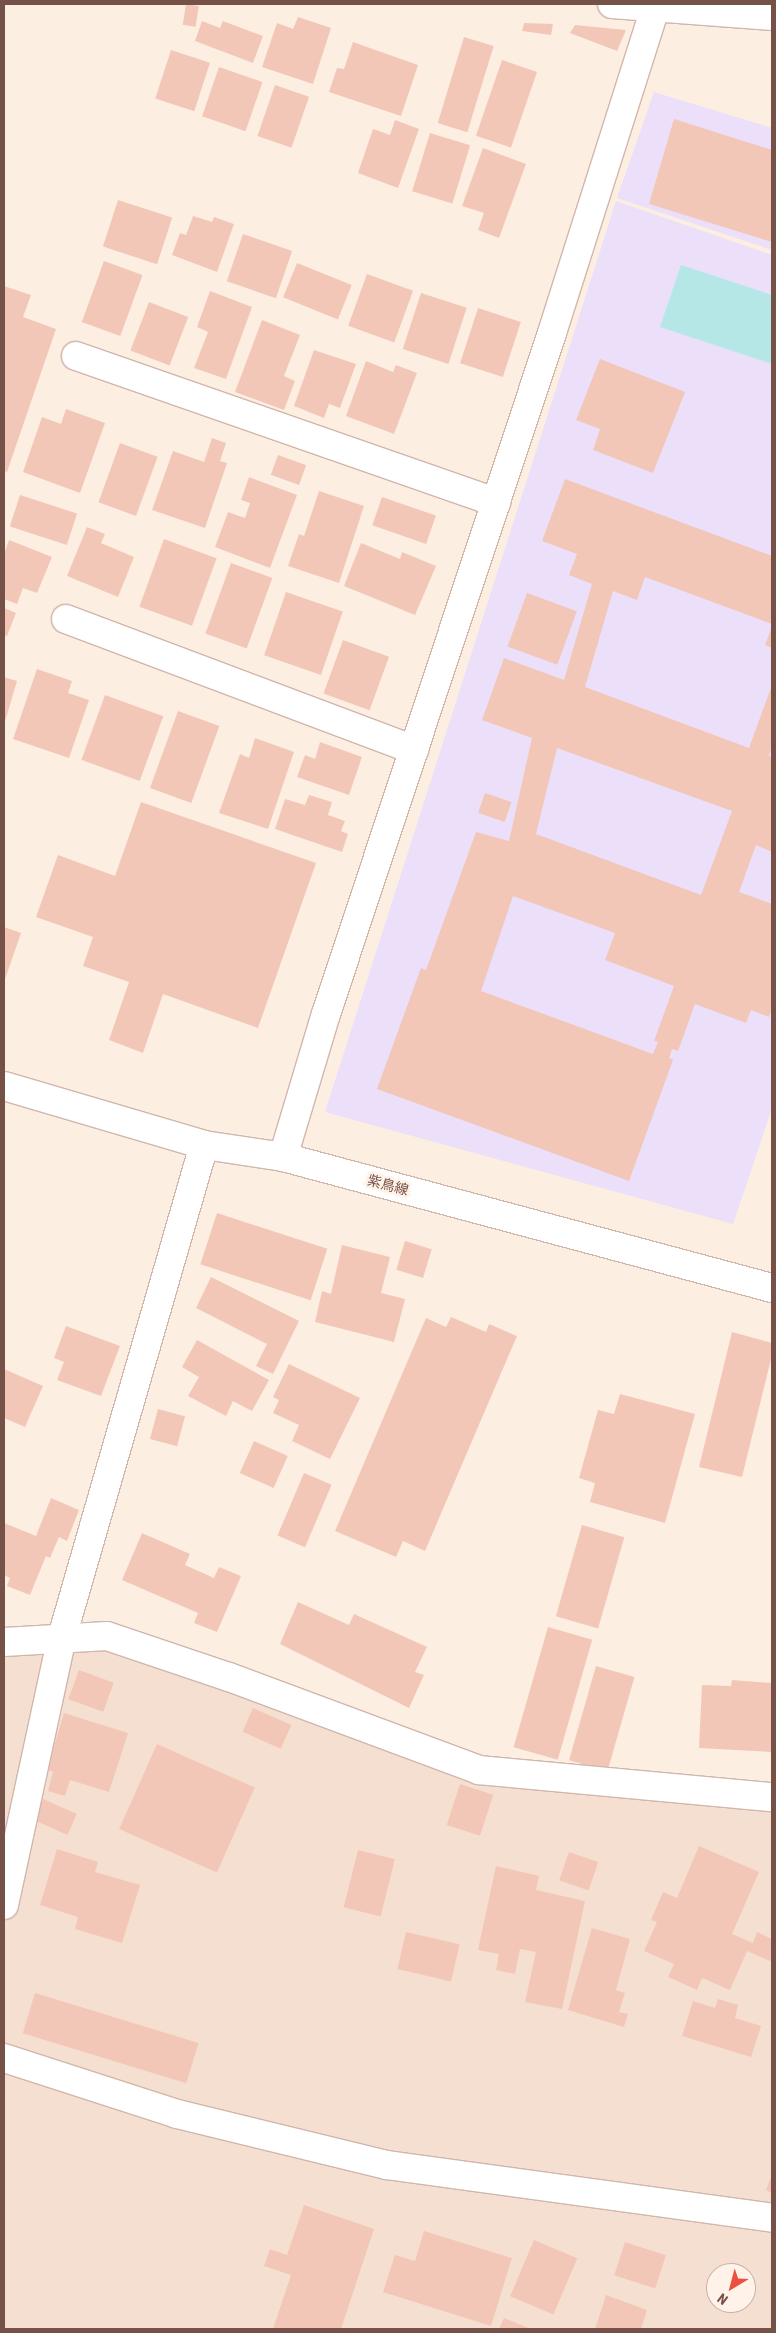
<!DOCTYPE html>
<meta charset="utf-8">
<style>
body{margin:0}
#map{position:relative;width:776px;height:2333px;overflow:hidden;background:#fdeee2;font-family:"Roboto Condensed","Noto Sans JP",sans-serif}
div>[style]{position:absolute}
.residential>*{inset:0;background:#f5dfd0}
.education>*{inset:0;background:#ebdff9}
.water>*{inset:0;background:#b6e7e7}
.building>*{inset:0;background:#f3c7b8;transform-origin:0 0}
.roads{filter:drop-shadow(1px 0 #d1b6ab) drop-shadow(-1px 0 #d1b6ab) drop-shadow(0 1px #d1b6ab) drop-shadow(0 -1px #d1b6ab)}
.minor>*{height:28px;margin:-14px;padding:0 14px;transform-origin:14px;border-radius:14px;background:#fff}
span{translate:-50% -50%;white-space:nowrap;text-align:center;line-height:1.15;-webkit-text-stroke:5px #fff3e9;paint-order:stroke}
.street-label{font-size:14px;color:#755147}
.frame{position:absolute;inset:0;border:5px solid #755147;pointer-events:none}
.north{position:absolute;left:706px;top:2263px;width:50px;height:50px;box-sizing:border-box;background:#fff3e9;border:1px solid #c8b2a8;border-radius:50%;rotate:217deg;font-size:14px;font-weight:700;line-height:20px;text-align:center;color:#755147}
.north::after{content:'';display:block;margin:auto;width:18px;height:22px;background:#ec4e42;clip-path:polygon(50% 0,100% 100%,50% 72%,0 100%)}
</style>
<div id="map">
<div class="residential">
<div style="clip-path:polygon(evenodd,109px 1650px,324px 1723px,483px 1784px,772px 1810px,772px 2329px,4px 2329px,4px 1653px,109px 1650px,716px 2273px,746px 2273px,746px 2303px,716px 2303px,716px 2273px)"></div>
</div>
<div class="education">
<div style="clip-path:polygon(654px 92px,772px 128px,772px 250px,617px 198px)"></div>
<div style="clip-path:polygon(616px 201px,772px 255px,772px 1108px,733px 1224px,325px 1112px)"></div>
</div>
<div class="water">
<div style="clip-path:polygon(681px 265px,772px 295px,772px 364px,660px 327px)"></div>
</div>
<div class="building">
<div style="left:186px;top:4px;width:13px;height:21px;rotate:9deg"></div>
<div style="clip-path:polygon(298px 17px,331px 28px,313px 84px,262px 67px,277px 23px,293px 29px)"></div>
<div style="clip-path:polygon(202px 21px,220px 28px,223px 21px,263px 36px,253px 63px,195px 41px)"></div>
<div style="clip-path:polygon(524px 23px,553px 24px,551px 35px,522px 31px)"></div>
<div style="clip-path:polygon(575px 25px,626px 30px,617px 51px,570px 33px)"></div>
<div style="left:464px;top:37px;width:31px;height:90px;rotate:17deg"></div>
<div style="clip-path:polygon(353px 42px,418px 65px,401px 116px,329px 92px,337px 68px,344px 69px)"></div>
<div style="left:171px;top:50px;width:41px;height:51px;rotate:18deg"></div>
<div style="left:502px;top:60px;width:37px;height:80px;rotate:19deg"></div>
<div style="left:219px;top:67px;width:46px;height:52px;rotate:19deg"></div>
<div style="left:275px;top:85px;width:36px;height:54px;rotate:19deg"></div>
<div style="clip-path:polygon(674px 119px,772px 150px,772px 242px,649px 204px)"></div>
<div style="clip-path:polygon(395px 120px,419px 129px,398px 188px,358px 173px,373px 129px,390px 135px)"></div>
<div style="left:430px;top:133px;width:42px;height:61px;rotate:17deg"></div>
<div style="clip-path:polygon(483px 148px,526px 164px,499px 238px,478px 230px,484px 213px,462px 206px)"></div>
<div style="left:118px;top:200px;width:57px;height:49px;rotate:18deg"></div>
<div style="clip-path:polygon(193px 216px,212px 222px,214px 217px,234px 224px,217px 272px,172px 255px,180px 233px,186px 235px)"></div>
<div style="left:243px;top:234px;width:52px;height:50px;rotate:19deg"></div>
<div style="left:104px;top:261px;width:41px;height:65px;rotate:20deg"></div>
<div style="left:297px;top:263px;width:59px;height:37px;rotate:22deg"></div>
<div style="left:367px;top:274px;width:49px;height:55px;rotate:20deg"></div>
<div style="clip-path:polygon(4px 286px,31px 295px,23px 317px,56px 329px,7px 472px,4px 471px)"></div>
<div style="clip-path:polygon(210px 291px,252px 307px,226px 379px,194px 368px,208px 332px,197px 327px)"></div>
<div style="left:421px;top:293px;width:48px;height:59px;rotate:18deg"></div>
<div style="left:149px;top:302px;width:42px;height:52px;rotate:21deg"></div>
<div style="left:478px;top:308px;width:45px;height:58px;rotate:18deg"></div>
<div style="clip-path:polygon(262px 320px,300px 335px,284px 376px,295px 381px,284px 410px,235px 392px)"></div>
<div style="clip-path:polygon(314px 350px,356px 364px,340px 408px,329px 404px,324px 418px,294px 406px)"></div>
<div style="clip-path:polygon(600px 359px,685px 392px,653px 473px,593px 450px,600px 429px,576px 420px)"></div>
<div style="clip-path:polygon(366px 361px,393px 372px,396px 365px,417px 373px,394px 434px,346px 416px)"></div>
<div style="clip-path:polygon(66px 409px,105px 423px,80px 493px,23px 472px,42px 417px,61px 424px)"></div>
<div style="clip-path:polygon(212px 438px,226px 443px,220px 461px,227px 463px,205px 528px,152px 510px,173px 451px,204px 462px)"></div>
<div style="left:120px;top:443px;width:40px;height:63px;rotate:20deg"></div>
<div style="left:278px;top:455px;width:30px;height:21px;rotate:20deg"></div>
<div style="clip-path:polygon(249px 477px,297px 495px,270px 568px,215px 547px,228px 512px,245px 518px,250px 503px,241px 500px)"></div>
<div style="clip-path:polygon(evenodd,565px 479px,772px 556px,772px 624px,645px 577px,637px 600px,613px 591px,585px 687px,749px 748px,772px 685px,772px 746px,769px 756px,772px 757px,772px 852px,756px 845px,739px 892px,772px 904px,772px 1009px,769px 1017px,751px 1010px,746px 1023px,695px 1004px,678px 1051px,672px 1049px,669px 1058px,673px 1060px,629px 1181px,377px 1089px,421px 968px,426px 970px,476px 832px,509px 841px,532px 738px,482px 720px,504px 658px,564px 680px,592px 584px,569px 575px,577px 554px,542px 541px,565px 479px,557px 748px,732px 811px,701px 895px,536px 834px,557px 748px,565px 479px,513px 896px,615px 933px,605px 960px,674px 986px,654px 1041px,658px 1042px,653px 1054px,481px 991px,513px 896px)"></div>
<div style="clip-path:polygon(319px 491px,364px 506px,339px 583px,288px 566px,299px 534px,304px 536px)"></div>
<div style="left:20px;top:495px;width:60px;height:33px;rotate:18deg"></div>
<div style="left:382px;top:497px;width:57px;height:30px;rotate:19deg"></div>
<div style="clip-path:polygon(87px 527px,105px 534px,101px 543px,134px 557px,118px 597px,67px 576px)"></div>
<div style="left:164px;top:539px;width:56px;height:72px;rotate:20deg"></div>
<div style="clip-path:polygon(9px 540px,52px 557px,37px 593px,23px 588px,17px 604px,4px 599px,4px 554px)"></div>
<div style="clip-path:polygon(361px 543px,400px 559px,402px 552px,436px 566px,415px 615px,344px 586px)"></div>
<div style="left:231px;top:563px;width:44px;height:75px;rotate:20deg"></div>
<div style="left:286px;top:592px;width:60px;height:67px;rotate:19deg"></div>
<div style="left:527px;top:593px;width:53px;height:57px;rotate:20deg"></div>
<div style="clip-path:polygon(4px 608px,16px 613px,7px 636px,4px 635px)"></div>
<div style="clip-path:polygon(772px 627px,772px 648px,765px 645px)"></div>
<div style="left:343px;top:640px;width:49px;height:57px;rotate:20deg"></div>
<div style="clip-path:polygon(37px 669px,72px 681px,68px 693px,89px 700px,69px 758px,13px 739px)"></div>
<div style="clip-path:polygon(4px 677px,17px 681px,4px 725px)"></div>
<div style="left:105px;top:695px;width:62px;height:69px;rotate:20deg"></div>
<div style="left:178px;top:711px;width:44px;height:82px;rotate:20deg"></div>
<div style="clip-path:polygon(255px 738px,294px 752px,268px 829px,219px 813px,240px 754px,249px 758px)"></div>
<div style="clip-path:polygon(320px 742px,362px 757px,349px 795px,297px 777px,305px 755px,315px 759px)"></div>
<div style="left:485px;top:793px;width:28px;height:21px;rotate:19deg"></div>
<div style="clip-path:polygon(309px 795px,332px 802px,328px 815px,345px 821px,341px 831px,348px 834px,342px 852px,275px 829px,285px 799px,305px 805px)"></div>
<div style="clip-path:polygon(141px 802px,316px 863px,258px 1028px,163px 994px,143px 1053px,109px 1040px,129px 982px,83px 966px,93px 937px,36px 917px,58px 855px,115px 876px)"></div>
<div style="clip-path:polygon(4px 927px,21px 933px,4px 982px)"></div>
<div style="left:217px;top:1213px;width:116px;height:54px;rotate:18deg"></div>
<div style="left:405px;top:1241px;width:28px;height:30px;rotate:17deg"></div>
<div style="clip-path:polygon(342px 1245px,390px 1257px,381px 1293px,405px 1299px,394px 1342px,315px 1322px,322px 1291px,331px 1294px)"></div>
<div style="clip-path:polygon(211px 1277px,299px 1321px,273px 1374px,256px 1366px,267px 1344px,196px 1308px)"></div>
<div style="clip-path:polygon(451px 1317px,486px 1332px,489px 1324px,517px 1336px,425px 1551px,403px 1541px,396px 1557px,335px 1531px,426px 1318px,446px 1327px)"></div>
<div style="clip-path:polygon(66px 1326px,120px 1346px,101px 1396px,57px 1380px,64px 1362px,54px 1358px)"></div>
<div style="clip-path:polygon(732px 1332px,772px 1343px,772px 1355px,742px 1477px,699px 1467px)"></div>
<div style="clip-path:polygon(197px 1340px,269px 1380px,252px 1411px,233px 1401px,226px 1416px,188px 1396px,199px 1377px,182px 1367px)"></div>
<div style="clip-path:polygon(289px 1364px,360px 1398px,330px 1459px,292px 1441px,299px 1425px,273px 1413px,279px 1400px,273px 1397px)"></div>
<div style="clip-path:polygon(4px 1369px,43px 1386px,25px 1427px,4px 1418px)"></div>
<div style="clip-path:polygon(620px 1394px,695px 1414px,665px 1523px,590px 1502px,595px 1483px,579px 1478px,598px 1410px,614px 1414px)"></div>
<div style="left:158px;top:1409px;width:28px;height:31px;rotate:15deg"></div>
<div style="left:254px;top:1441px;width:37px;height:35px;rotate:24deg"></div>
<div style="left:304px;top:1473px;width:30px;height:68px;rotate:23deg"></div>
<div style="clip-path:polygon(51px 1498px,79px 1510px,67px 1541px,59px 1537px,50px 1558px,46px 1556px,30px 1595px,7px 1586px,10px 1578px,4px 1575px,4px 1523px,36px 1536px)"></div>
<div style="left:582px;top:1525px;width:44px;height:95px;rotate:16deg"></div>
<div style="clip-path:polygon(142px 1533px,190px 1554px,185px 1565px,214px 1578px,219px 1567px,241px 1576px,217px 1632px,194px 1623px,198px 1613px,122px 1580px)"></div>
<div style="clip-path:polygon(298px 1602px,349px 1625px,354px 1614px,427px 1647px,415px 1672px,424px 1675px,409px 1708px,280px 1644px)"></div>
<div style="left:548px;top:1627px;width:46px;height:125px;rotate:16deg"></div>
<div style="left:596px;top:1666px;width:40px;height:98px;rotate:16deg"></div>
<div style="left:79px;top:1670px;width:37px;height:31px;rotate:20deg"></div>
<div style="clip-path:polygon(732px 1680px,772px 1683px,772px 1752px,699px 1748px,702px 1685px,731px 1686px)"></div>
<div style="left:253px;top:1708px;width:42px;height:26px;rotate:24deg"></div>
<div style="clip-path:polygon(64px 1713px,128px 1733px,109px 1792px,70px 1780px,65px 1796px,48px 1791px,53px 1772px,47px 1769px)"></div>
<div style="left:157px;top:1744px;width:107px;height:93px;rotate:24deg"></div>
<div style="left:460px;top:1784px;width:35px;height:43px;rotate:18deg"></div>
<div style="left:43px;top:1799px;width:37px;height:23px;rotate:24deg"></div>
<div style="clip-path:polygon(699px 1846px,759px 1872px,732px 1934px,753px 1943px,757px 1932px,772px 1939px,772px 1962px,747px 1951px,730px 1990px,702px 1978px,697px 1990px,668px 1977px,674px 1964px,644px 1951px,657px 1922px,651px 1920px,663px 1892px,677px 1898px)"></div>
<div style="clip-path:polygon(57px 1849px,98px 1862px,95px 1872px,140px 1885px,122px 1943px,75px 1929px,78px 1917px,40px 1905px)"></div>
<div style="left:358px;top:1850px;width:38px;height:59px;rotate:14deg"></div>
<div style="left:569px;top:1852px;width:31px;height:30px;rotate:19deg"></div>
<div style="clip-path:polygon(496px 1866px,539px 1876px,536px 1890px,585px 1901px,562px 2009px,525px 2002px,536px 1952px,520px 1949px,515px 1974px,496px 1970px,499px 1954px,478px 1950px)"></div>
<div style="clip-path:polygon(592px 1928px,630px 1939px,616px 1990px,625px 1993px,619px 2012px,628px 2014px,624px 2027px,568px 2010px)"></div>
<div style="left:406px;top:1932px;width:55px;height:38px;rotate:13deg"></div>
<div style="left:35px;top:1993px;width:171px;height:42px;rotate:17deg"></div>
<div style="clip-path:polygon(718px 1999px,738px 2005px,735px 2018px,761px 2026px,751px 2057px,682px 2036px,693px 2001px,715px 2008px)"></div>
<div style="clip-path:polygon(772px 2174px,772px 2193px,766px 2190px)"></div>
<div style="clip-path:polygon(304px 2205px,374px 2229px,341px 2329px,273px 2329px,291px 2275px,264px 2266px,270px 2249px,287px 2255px)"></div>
<div style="clip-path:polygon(424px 2231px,512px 2258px,491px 2326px,383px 2292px,395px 2255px,415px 2261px)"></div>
<div style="left:534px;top:2240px;width:47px;height:61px;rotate:23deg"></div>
<div style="left:625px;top:2242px;width:43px;height:35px;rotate:18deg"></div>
<div style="clip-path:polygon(606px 2295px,647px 2310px,641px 2329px,595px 2329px)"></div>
<div style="clip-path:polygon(504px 2318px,531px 2329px,499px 2329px)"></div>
</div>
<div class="roads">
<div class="minor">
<div style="left:612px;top:4px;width:160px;rotate:4.3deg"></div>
<div style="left:76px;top:356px;width:445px;rotate:19.2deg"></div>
<div style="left:66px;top:619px;width:372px;rotate:20.6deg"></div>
<div style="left:4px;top:1086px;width:209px;rotate:16.4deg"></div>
<div style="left:204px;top:1145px;width:80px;rotate:8.6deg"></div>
<div style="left:283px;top:1157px;width:506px;rotate:15deg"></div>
<div style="left:283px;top:1157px;width:149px;rotate:-73.3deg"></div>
<div style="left:326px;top:1014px;width:718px;rotate:-71.64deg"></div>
<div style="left:552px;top:333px;width:343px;rotate:-72.4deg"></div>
<div style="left:4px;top:1642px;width:103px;rotate:-3.3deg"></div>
<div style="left:107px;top:1636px;width:129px;rotate:18.6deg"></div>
<div style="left:229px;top:1677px;width:267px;rotate:20.4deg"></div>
<div style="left:479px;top:1770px;width:294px;rotate:5.3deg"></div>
<div style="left:4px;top:1905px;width:274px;rotate:-77.8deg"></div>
<div style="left:62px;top:1637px;width:512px;rotate:-73.9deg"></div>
<div style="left:4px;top:2058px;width:182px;rotate:17.9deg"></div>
<div style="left:177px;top:2114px;width:216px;rotate:13.7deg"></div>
<div style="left:387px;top:2165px;width:389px;rotate:7.8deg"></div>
</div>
</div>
<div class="street-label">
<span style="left:388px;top:1185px;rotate:15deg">紫鳥線</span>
</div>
<div class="frame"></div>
<div class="north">N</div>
</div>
